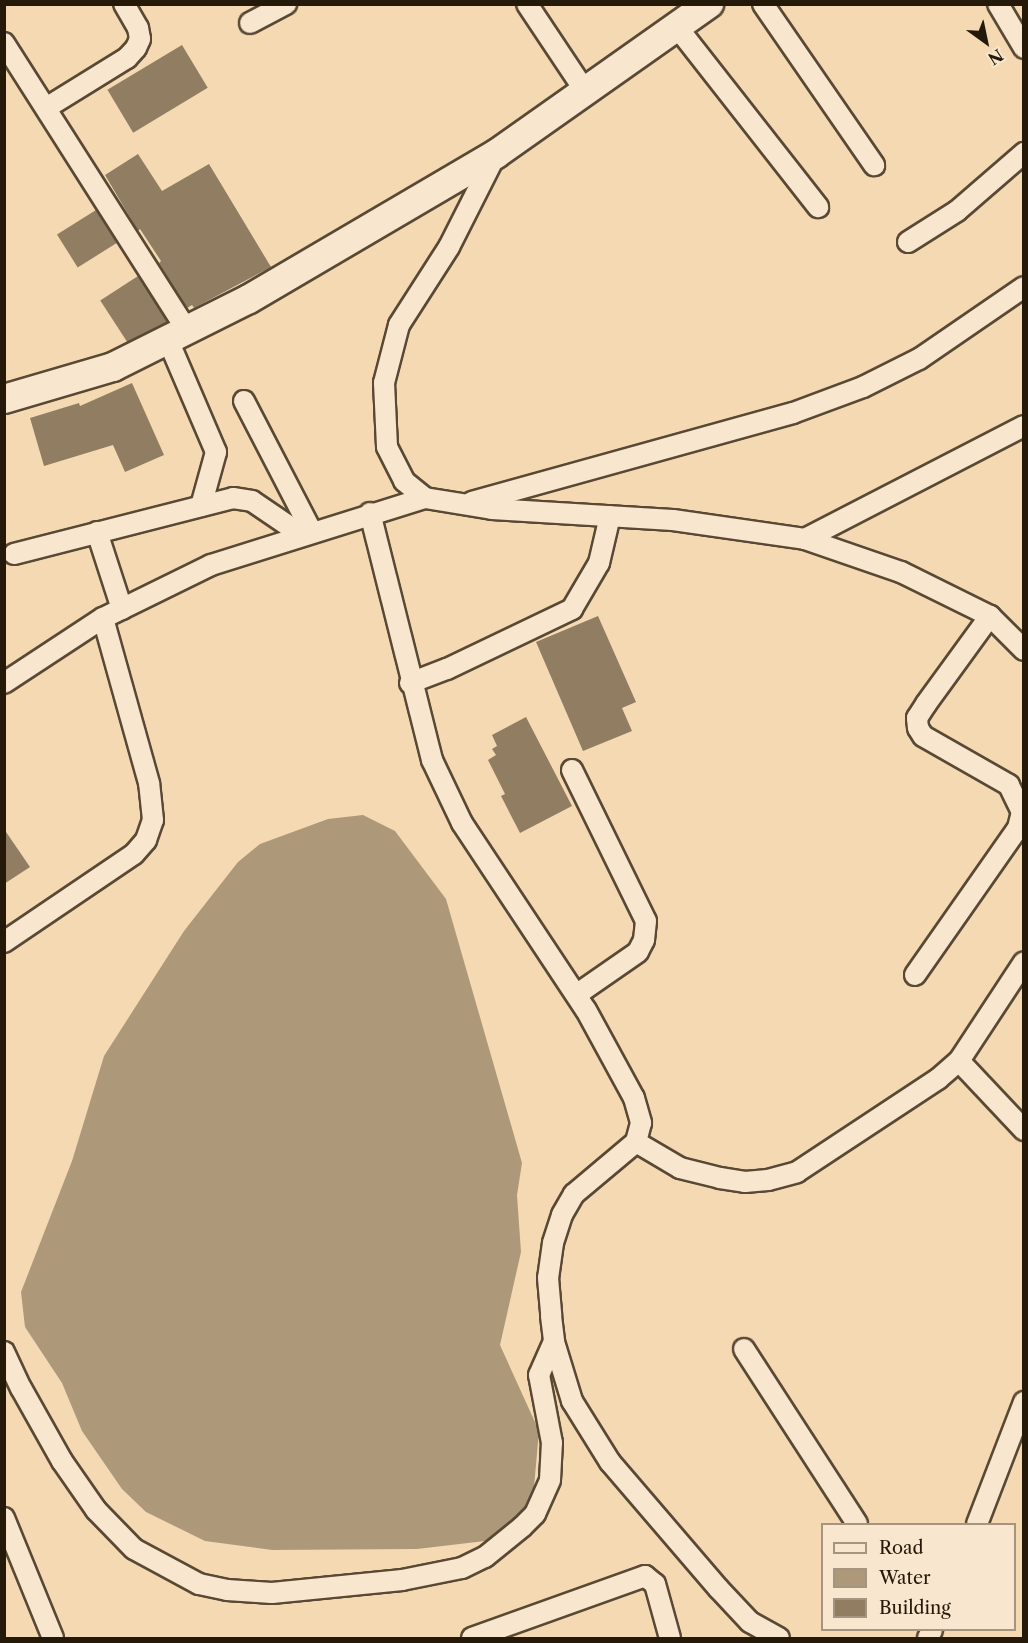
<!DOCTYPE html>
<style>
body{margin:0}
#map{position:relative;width:1028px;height:1643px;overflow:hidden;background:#f4d9b3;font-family:"Libre Caslon Text",serif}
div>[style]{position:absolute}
.water>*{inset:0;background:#ae987a}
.building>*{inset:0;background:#917d62;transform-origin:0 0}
.roads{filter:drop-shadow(2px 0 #594934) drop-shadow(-2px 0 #594934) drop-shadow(0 2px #594934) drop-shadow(0 -2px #594934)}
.street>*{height:20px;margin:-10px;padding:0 10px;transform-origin:10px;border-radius:10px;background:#f8e6ce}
.secondary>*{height:28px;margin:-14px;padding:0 14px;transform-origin:14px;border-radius:14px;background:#f8e6ce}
span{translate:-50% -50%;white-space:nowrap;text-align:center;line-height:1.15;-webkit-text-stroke:5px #f8e6ce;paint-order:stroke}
.frame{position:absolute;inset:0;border:6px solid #25190a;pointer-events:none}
.legend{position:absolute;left:821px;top:1523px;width:195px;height:108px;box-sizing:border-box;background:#f8e6ce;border:2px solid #a49480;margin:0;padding:8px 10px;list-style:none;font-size:18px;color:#25190a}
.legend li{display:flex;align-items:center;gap:12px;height:30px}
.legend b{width:30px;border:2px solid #a49480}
.north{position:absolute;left:956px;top:12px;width:60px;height:60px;-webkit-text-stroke:4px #f8e6ce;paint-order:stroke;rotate:147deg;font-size:16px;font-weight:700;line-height:24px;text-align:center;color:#25190a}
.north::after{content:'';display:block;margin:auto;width:21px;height:27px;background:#25190a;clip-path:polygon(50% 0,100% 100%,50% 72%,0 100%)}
</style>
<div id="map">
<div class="water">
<div style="clip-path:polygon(363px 815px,395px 831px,446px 899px,522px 1163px,517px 1195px,521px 1252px,500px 1345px,539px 1431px,533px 1498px,526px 1512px,485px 1541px,417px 1549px,272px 1550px,205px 1541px,146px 1512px,122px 1489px,82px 1431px,62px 1383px,25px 1327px,21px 1292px,72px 1161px,104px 1056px,184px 931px,238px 862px,260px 844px,328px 819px)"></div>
</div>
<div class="building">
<div style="left:182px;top:45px;width:50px;height:87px;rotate:59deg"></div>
<div style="clip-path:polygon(138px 154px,162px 191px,209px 164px,271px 267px,194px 308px,192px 305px,187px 308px,159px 263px,161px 261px,140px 229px,138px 231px,105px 175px)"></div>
<div style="left:96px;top:210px;width:39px;height:46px;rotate:58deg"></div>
<div style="left:138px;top:276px;width:54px;height:45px;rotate:57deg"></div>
<div style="clip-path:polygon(132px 383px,164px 455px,125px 472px,113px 445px,44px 466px,30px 418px,79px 403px,80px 406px)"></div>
<div style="clip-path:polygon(598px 616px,636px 702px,622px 708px,632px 731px,583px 751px,536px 642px)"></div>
<div style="clip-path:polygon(526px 717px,572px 806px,520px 833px,501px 796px,505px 794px,488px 760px,496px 755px,492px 749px,497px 746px,492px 735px)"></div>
<div style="clip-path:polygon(4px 829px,30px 867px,4px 884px)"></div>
</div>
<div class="roads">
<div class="street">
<div style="left:527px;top:4px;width:105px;rotate:56.3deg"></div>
<div style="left:763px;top:4px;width:196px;rotate:55.4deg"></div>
<div style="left:998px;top:4px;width:51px;rotate:59.4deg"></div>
<div style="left:250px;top:23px;width:41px;rotate:-27.8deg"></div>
<div style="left:677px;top:27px;width:229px;rotate:51.9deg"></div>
<div style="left:4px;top:43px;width:340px;rotate:57.5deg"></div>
<div style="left:46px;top:108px;width:95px;rotate:-31.7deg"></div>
<div style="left:127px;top:58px;width:13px;rotate:-48deg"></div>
<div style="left:136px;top:48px;width:10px;rotate:-66deg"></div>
<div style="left:140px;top:39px;width:11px;rotate:-100deg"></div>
<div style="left:138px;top:28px;width:28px;rotate:-120deg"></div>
<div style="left:496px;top:154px;width:104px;rotate:116.8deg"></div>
<div style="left:449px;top:247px;width:93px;rotate:122.7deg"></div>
<div style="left:399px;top:325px;width:60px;rotate:104.5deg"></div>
<div style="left:384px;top:383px;width:64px;rotate:87.3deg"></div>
<div style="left:387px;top:447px;width:38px;rotate:63deg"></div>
<div style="left:404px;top:481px;width:27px;rotate:39deg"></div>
<div style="left:425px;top:498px;width:68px;rotate:9.3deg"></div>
<div style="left:492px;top:509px;width:181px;rotate:3.5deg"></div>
<div style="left:673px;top:520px;width:133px;rotate:8.2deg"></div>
<div style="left:805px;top:539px;width:102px;rotate:19deg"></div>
<div style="left:901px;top:572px;width:99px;rotate:26.3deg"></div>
<div style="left:990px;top:616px;width:48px;rotate:45deg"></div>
<div style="left:908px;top:242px;width:58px;rotate:-32.3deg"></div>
<div style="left:957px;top:211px;width:89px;rotate:-40.9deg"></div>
<div style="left:168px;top:340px;width:122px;rotate:66.8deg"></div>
<div style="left:216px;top:452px;width:56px;rotate:105.5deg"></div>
<div style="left:244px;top:401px;width:148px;rotate:62.6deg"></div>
<div style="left:472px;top:502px;width:333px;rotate:-15.5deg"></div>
<div style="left:793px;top:413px;width:75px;rotate:-20.4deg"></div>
<div style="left:863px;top:387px;width:63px;rotate:-26.6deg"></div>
<div style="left:919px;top:359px;width:127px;rotate:-34.4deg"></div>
<div style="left:370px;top:513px;width:255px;rotate:75.9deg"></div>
<div style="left:432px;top:760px;width:70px;rotate:64.5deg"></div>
<div style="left:462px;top:823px;width:224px;rotate:56.5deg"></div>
<div style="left:586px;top:1010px;width:100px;rotate:61.4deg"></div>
<div style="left:634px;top:1098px;width:26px;rotate:74deg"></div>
<div style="left:641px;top:1123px;width:20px;rotate:105deg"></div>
<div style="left:636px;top:1142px;width:81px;rotate:140deg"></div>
<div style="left:574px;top:1194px;width:24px;rotate:120deg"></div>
<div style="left:562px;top:1215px;width:29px;rotate:108deg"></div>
<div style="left:553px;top:1243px;width:35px;rotate:98deg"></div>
<div style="left:548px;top:1278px;width:38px;rotate:85deg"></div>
<div style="left:551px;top:1316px;width:26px;rotate:83deg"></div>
<div style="left:554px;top:1342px;width:62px;rotate:73deg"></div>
<div style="left:572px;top:1401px;width:72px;rotate:58.1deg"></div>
<div style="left:610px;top:1462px;width:167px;rotate:49.4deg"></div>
<div style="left:719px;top:1589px;width:45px;rotate:46.8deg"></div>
<div style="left:750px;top:1622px;width:33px;rotate:29deg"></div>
<div style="left:97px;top:532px;width:81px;rotate:72deg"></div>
<div style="left:805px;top:539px;width:246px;rotate:-27.3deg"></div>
<div style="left:14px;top:554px;width:226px;rotate:-14.3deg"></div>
<div style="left:233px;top:498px;width:19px;rotate:9deg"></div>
<div style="left:252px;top:501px;width:60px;rotate:34.2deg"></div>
<div style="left:4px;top:683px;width:118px;rotate:-33.3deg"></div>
<div style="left:103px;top:618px;width:120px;rotate:-26.1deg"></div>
<div style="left:211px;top:565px;width:224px;rotate:-17.4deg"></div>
<div style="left:410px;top:683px;width:40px;rotate:-21deg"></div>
<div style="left:447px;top:669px;width:139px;rotate:-25.6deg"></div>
<div style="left:572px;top:609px;width:53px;rotate:-59.6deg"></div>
<div style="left:599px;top:563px;width:48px;rotate:-76.8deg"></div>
<div style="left:572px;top:770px;width:168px;rotate:63.9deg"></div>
<div style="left:646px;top:921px;width:19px;rotate:96deg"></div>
<div style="left:644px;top:940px;width:13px;rotate:117deg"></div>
<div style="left:638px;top:952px;width:75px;rotate:145.3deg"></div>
<div style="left:4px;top:942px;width:157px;rotate:-34.1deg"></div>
<div style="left:134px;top:854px;width:18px;rotate:-49deg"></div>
<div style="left:146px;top:840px;width:21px;rotate:-71deg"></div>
<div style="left:153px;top:820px;width:37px;rotate:-96deg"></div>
<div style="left:149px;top:783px;width:171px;rotate:-105.6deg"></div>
<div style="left:915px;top:975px;width:179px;rotate:-55deg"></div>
<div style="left:1018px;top:828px;width:16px;rotate:-76deg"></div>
<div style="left:1022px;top:812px;width:30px;rotate:-116deg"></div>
<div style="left:1009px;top:785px;width:99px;rotate:-150.3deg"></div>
<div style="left:923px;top:736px;width:9px;rotate:-122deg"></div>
<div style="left:918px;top:728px;width:10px;rotate:-96deg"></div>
<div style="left:917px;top:718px;width:17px;rotate:-57deg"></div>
<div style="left:926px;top:704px;width:109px;rotate:-54deg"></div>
<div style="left:959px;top:1061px;width:95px;rotate:46.7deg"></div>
<div style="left:636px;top:1142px;width:51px;rotate:30.6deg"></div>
<div style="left:680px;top:1168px;width:41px;rotate:14deg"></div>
<div style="left:720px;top:1178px;width:25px;rotate:9deg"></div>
<div style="left:745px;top:1182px;width:23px;rotate:-5deg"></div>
<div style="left:768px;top:1180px;width:30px;rotate:-15deg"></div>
<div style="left:797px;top:1172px;width:169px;rotate:-33.4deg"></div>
<div style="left:938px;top:1079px;width:28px;rotate:-41deg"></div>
<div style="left:959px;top:1061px;width:118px;rotate:-56.7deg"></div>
<div style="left:744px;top:1349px;width:208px;rotate:57.1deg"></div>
<div style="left:4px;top:1352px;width:40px;rotate:65deg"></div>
<div style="left:21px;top:1388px;width:84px;rotate:60.7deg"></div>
<div style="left:62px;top:1461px;width:60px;rotate:55.2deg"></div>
<div style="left:96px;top:1510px;width:54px;rotate:45.7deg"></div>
<div style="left:134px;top:1549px;width:74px;rotate:28.3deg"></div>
<div style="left:199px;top:1584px;width:29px;rotate:12deg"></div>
<div style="left:227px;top:1590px;width:45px;rotate:3.8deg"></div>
<div style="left:272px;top:1593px;width:131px;rotate:-5.7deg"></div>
<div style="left:402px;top:1580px;width:61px;rotate:-11.3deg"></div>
<div style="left:462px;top:1568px;width:25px;rotate:-26deg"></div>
<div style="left:485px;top:1557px;width:48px;rotate:-39deg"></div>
<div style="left:522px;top:1527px;width:18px;rotate:-45deg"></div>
<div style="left:535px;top:1514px;width:37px;rotate:-66deg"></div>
<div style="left:550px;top:1480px;width:37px;rotate:-87deg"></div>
<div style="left:552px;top:1443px;width:69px;rotate:-100.8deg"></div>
<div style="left:539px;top:1375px;width:36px;rotate:-66deg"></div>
<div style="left:4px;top:1518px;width:130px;rotate:67.8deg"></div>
<div style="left:977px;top:1524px;width:131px;rotate:-68.9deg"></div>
<div style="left:472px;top:1638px;width:184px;rotate:-19.7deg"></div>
<div style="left:645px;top:1576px;width:13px;rotate:39deg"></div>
<div style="left:655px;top:1584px;width:56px;rotate:74.5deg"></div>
<div style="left:928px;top:1638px;width:9px;rotate:-63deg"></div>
</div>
<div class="secondary">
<div style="left:4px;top:399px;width:114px;rotate:-16.4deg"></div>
<div style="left:113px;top:367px;width:152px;rotate:-26.6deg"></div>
<div style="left:249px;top:299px;width:286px;rotate:-30.4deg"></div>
<div style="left:496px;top:154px;width:261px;rotate:-35.2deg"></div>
</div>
</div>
<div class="frame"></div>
<ul class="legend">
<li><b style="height:8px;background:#f8e6ce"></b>Road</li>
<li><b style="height:16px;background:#ae987a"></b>Water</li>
<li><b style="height:16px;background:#917d62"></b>Building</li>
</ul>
<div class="north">N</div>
</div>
